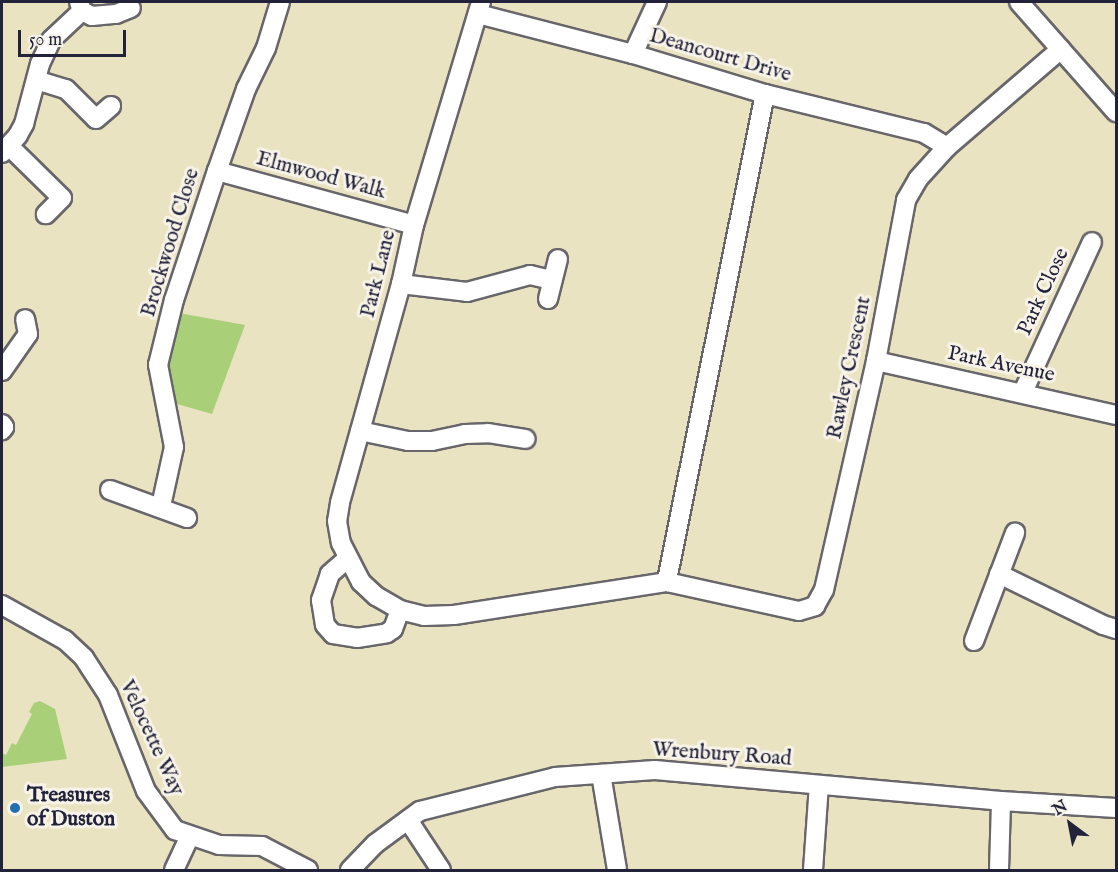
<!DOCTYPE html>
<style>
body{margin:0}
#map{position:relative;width:1118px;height:872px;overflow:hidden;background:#eae3c2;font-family:"IM FELL English",serif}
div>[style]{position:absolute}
.green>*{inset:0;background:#a9cf79}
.roads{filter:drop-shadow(2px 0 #68666a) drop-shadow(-2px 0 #68666a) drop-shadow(0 2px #68666a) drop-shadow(0 -2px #68666a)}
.minor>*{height:18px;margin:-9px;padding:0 9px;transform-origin:9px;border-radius:9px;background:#fff}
.dots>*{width:16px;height:16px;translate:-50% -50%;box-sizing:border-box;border:3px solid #f7f3e8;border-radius:50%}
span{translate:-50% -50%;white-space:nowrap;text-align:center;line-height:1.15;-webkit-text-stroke:6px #f7f3e8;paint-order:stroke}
.street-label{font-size:21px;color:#22223b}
.poi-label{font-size:21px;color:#22223b;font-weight:700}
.left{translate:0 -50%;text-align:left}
.frame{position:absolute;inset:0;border:3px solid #22223b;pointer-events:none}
.north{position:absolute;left:1040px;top:794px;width:60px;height:60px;-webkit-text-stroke:4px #f7f3e8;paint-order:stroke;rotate:328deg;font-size:16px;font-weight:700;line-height:24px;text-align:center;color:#22223b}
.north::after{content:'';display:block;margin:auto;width:21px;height:27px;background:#22223b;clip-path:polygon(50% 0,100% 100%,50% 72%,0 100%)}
.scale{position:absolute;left:18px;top:30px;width:108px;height:27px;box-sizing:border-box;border:3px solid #22223b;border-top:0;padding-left:8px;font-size:18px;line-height:21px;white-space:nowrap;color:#22223b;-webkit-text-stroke:4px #f7f3e8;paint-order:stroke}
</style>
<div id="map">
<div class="green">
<div style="clip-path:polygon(179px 313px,245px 325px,212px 414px,177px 404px,169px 369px)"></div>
<div style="clip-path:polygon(40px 701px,55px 709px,67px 759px,2px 767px,2px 753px,6px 755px,12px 743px,16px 745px,32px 714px,29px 712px,34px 703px)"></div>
</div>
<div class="roads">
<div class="minor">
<div style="left:79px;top:2px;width:9px;rotate:72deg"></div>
<div style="left:82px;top:11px;width:11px;rotate:27deg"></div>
<div style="left:92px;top:16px;width:24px;rotate:-5deg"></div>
<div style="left:116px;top:14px;width:16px;rotate:-22deg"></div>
<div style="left:481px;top:2px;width:233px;rotate:106.7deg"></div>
<div style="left:414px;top:225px;width:60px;rotate:102.4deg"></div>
<div style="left:401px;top:284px;width:227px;rotate:105.6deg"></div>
<div style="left:340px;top:503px;width:18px;rotate:99deg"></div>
<div style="left:337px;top:521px;width:22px;rotate:80deg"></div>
<div style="left:341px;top:543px;width:44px;rotate:62.9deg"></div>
<div style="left:361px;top:582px;width:21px;rotate:43deg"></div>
<div style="left:376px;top:596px;width:28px;rotate:30deg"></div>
<div style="left:400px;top:610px;width:25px;rotate:14deg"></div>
<div style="left:424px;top:616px;width:30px;rotate:-2deg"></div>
<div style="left:454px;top:615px;width:216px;rotate:-8.8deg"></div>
<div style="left:1019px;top:2px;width:147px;rotate:48.6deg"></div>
<div style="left:478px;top:14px;width:160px;rotate:14.5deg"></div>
<div style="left:633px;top:54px;width:138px;rotate:16.9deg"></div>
<div style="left:765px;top:94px;width:164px;rotate:13.8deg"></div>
<div style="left:924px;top:133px;width:27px;rotate:31deg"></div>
<div style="left:633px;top:54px;width:57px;rotate:-65.2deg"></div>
<div style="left:36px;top:80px;width:31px;rotate:17deg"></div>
<div style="left:66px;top:89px;width:42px;rotate:45deg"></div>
<div style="left:96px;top:119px;width:20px;rotate:-41deg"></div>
<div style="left:765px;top:94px;width:498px;rotate:101.4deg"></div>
<div style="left:667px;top:582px;width:135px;rotate:12.4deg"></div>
<div style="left:799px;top:611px;width:17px;rotate:-17deg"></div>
<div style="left:815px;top:606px;width:18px;rotate:-61deg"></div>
<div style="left:824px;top:590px;width:235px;rotate:-77.2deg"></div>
<div style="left:876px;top:361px;width:164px;rotate:-79.4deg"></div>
<div style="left:906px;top:200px;width:24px;rotate:-60deg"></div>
<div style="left:918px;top:179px;width:43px;rotate:-47.8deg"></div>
<div style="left:947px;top:147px;width:150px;rotate:-40.7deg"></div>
<div style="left:9px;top:146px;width:74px;rotate:44.5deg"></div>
<div style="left:62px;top:198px;width:23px;rotate:135deg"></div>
<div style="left:2px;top:153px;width:24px;rotate:-48deg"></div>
<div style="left:18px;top:135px;width:13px;rotate:-61deg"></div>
<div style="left:24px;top:124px;width:62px;rotate:-75.1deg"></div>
<div style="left:40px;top:64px;width:26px;rotate:-65deg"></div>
<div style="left:51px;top:40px;width:42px;rotate:-43.1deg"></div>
<div style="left:217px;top:171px;width:204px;rotate:15.3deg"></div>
<div style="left:401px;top:284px;width:66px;rotate:6.9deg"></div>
<div style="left:467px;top:292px;width:65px;rotate:-15.1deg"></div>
<div style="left:530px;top:275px;width:23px;rotate:13deg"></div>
<div style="left:548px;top:299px;width:41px;rotate:-76deg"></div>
<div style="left:876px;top:361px;width:246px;rotate:12.7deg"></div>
<div style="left:2px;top:371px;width:45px;rotate:-54.9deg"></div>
<div style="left:28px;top:334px;width:15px;rotate:-101deg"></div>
<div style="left:1023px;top:392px;width:165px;rotate:-65.3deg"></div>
<div style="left:2px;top:424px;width:4px;rotate:56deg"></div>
<div style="left:4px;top:427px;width:4px;rotate:124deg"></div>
<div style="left:360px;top:431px;width:49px;rotate:11.8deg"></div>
<div style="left:408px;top:441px;width:24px"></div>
<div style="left:432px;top:441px;width:34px;rotate:-12deg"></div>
<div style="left:465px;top:434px;width:23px;rotate:-2deg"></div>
<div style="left:488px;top:433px;width:38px;rotate:9deg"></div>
<div style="left:110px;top:490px;width:82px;rotate:20deg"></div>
<div style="left:161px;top:506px;width:60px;rotate:-77.6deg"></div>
<div style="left:174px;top:447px;width:84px;rotate:-101deg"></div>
<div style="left:158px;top:365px;width:67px;rotate:-76.2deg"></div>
<div style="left:174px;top:300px;width:136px;rotate:-71.6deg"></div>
<div style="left:217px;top:171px;width:87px;rotate:-70.5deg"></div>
<div style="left:246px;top:89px;width:46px;rotate:-64deg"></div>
<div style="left:266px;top:48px;width:48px;rotate:-73.1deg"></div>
<div style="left:347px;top:559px;width:23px;rotate:139deg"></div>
<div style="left:330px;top:574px;width:28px;rotate:109deg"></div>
<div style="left:321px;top:600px;width:25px;rotate:81deg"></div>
<div style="left:325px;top:625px;width:12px;rotate:48deg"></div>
<div style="left:333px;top:634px;width:24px;rotate:9deg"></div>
<div style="left:357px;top:638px;width:30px;rotate:-9deg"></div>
<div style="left:387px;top:633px;width:7px;rotate:-34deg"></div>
<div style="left:393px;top:629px;width:20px;rotate:-70deg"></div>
<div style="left:999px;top:574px;width:116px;rotate:26.1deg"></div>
<div style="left:1103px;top:625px;width:14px;rotate:17deg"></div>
<div style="left:2px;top:605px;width:72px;rotate:29.1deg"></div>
<div style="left:65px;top:640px;width:26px;rotate:43deg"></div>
<div style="left:84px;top:658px;width:44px;rotate:57deg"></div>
<div style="left:108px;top:695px;width:103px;rotate:68.4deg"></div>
<div style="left:146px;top:791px;width:49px;rotate:53.4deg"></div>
<div style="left:175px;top:830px;width:46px;rotate:18.8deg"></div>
<div style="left:219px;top:845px;width:43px;rotate:1.3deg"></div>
<div style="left:262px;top:846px;width:52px;rotate:27.6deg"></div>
<div style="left:974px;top:641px;width:116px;rotate:-69.2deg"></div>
<div style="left:601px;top:774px;width:97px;rotate:80.5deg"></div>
<div style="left:408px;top:820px;width:60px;rotate:56.6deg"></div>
<div style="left:174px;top:870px;width:38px;rotate:-65deg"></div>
<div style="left:350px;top:870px;width:36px;rotate:-46deg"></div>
<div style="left:375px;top:844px;width:56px;rotate:-36.3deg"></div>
<div style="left:420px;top:811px;width:139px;rotate:-14.1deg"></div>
<div style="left:555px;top:777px;width:100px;rotate:-4deg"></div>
<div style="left:655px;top:770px;width:347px;rotate:5.1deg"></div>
<div style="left:1001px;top:801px;width:115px;rotate:3.5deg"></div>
<div style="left:813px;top:870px;width:85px;rotate:-86deg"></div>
<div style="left:999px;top:870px;width:69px;rotate:-88.3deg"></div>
</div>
</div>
<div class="dots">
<div style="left:15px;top:808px;background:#1f6fb2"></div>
</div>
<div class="street-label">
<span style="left:720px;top:56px;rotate:16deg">Deancourt Drive</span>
<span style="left:321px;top:176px;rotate:15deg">Elmwood Walk</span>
<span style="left:171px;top:243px;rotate:-73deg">Brockwood Close</span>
<span style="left:379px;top:274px;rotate:-76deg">Park Lane</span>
<span style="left:1044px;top:292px;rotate:-65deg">Park Close</span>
<span style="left:1001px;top:365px;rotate:12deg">Park Avenue</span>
<span style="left:850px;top:368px;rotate:-78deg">Rawley Crescent</span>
<span style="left:151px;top:738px;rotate:65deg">Velocette Way</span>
<span style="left:722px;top:755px;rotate:4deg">Wrenbury Road</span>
</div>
<div class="poi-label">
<span class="left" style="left:27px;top:808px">Treasures<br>of Duston</span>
</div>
<div class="frame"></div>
<div class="north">N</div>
<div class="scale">50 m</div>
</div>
